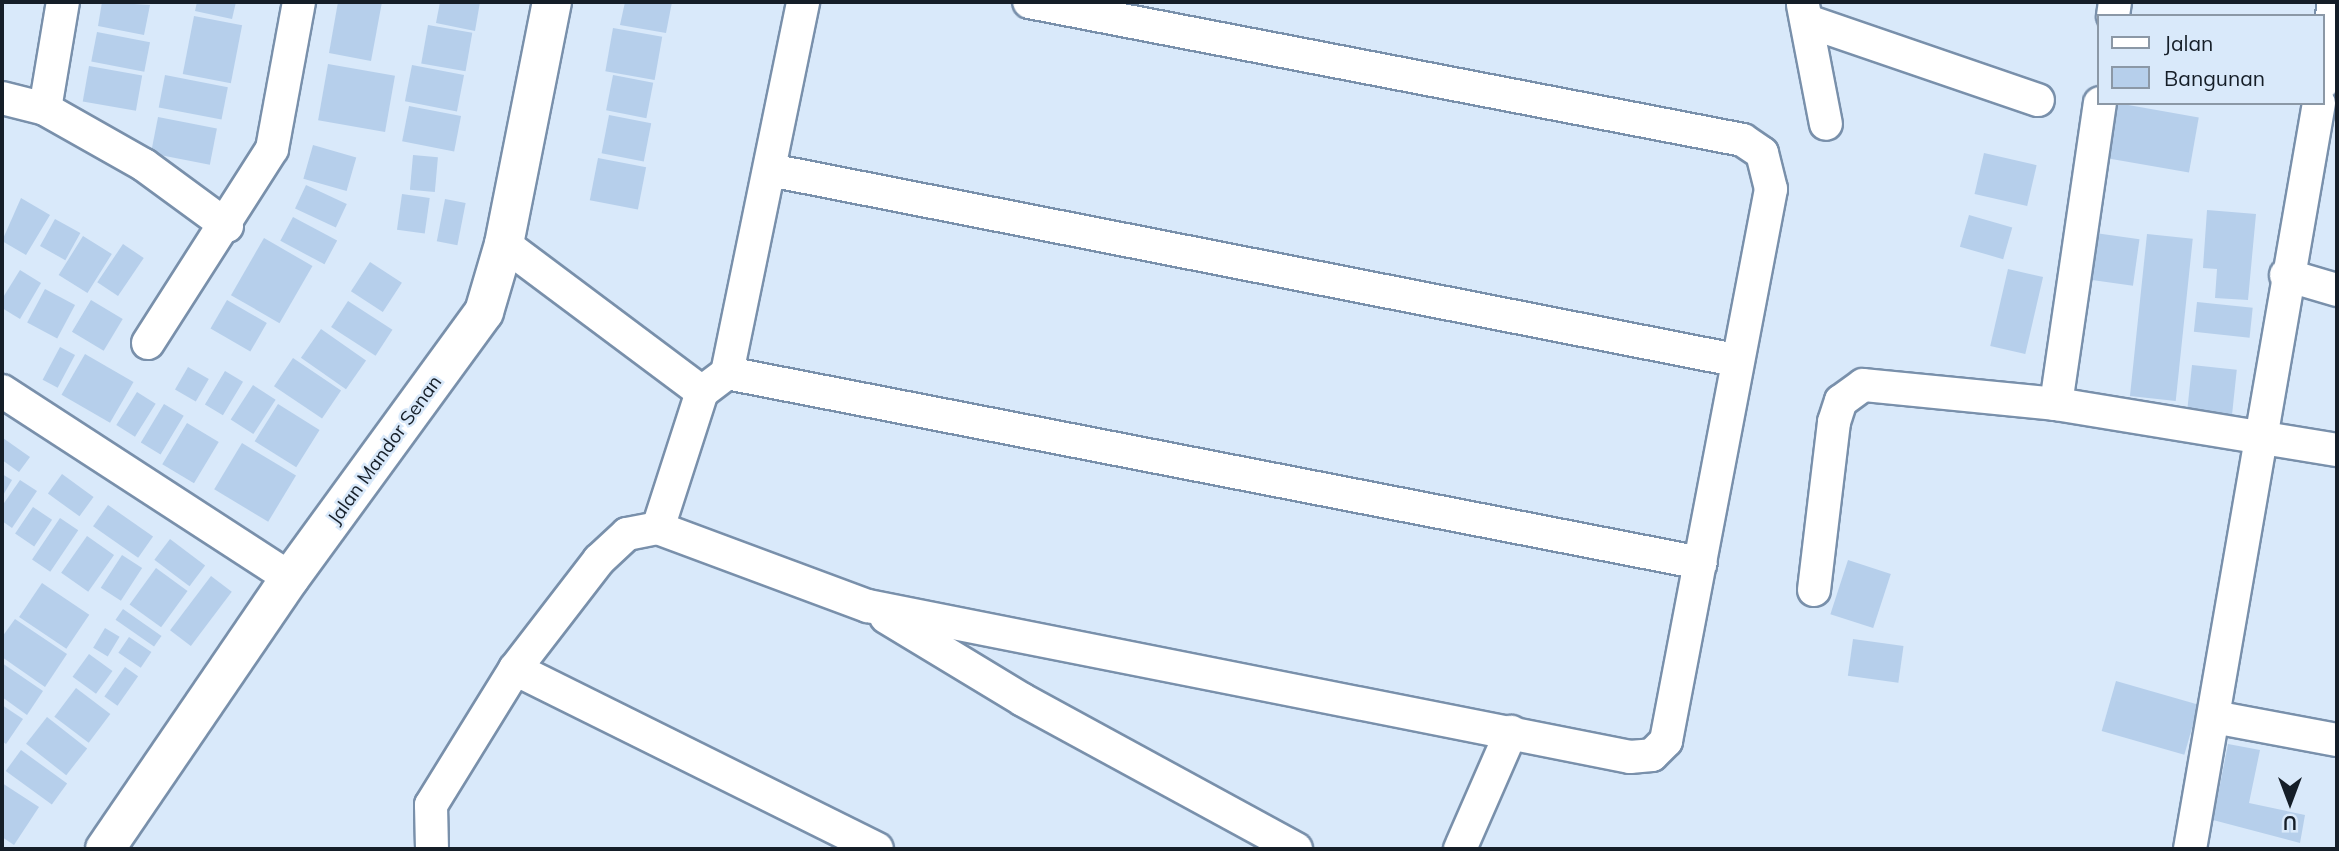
<!DOCTYPE html>
<style>
body{margin:0}
#map{position:relative;width:2339px;height:851px;overflow:hidden;background:#d9e9fa;font-family:Mulish,sans-serif}
div>[style]{position:absolute}
.building>*{inset:0;background:#b6cfeb;transform-origin:0 0}
.roads{filter:drop-shadow(2px 0 #7990ab) drop-shadow(-2px 0 #7990ab) drop-shadow(0 2px #7990ab) drop-shadow(0 -2px #7990ab)}
.minor>*{height:32px;margin:-16px;padding:0 16px;transform-origin:16px;border-radius:16px;background:#fff}
.tertiary>*{height:38px;margin:-19px;padding:0 19px;transform-origin:19px;border-radius:19px;background:#fff}
span{translate:-50% -50%;white-space:nowrap;text-align:center;line-height:1.15;-webkit-text-stroke:5px #d9e9fa;paint-order:stroke}
.street-label{font-size:19px;color:#151e28}
.frame{position:absolute;inset:0;border:4px solid #151e28;pointer-events:none}
.legend{position:absolute;left:2097px;top:14px;width:228px;height:91px;box-sizing:border-box;background:#d9e9fa;border:2px solid #8b98a6;margin:0;padding:9px 12px;list-style:none;font-size:21px;color:#151e28}
.legend li{display:flex;align-items:center;gap:14px;height:35px}
.legend b{width:35px;border:2px solid #8b98a6}
.north{position:absolute;left:2255px;top:767px;width:70px;height:70px;-webkit-text-stroke:5px #d9e9fa;paint-order:stroke;rotate:180deg;font-size:19px;font-weight:700;line-height:28px;text-align:center;color:#151e28}
.north::after{content:'';display:block;margin:auto;width:24px;height:32px;background:#151e28;clip-path:polygon(50% 0,100% 100%,50% 72%,0 100%)}
</style>
<div id="map">
<div class="building">
<div style="clip-path:polygon(102px 2px,150px 5px,144px 35px,98px 26px)"></div>
<div style="clip-path:polygon(197px 2px,236px 2px,232px 19px,195px 11px)"></div>
<div style="clip-path:polygon(338px 2px,382px 2px,371px 61px,329px 53px)"></div>
<div style="clip-path:polygon(440px 2px,480px 2px,475px 31px,436px 23px)"></div>
<div style="clip-path:polygon(625px 2px,672px 2px,666px 33px,620px 25px)"></div>
<div style="left:194px;top:16px;width:49px;height:59px;rotate:11deg"></div>
<div style="left:428px;top:25px;width:45px;height:39px;rotate:10deg"></div>
<div style="left:613px;top:28px;width:50px;height:44px;rotate:10deg"></div>
<div style="left:97px;top:32px;width:54px;height:30px;rotate:11deg"></div>
<div style="left:328px;top:64px;width:68px;height:57px;rotate:10deg"></div>
<div style="left:412px;top:65px;width:53px;height:37px;rotate:11deg"></div>
<div style="left:89px;top:66px;width:54px;height:36px;rotate:10deg"></div>
<div style="left:165px;top:75px;width:64px;height:33px;rotate:11deg"></div>
<div style="left:613px;top:75px;width:41px;height:36px;rotate:11deg"></div>
<div style="left:2117px;top:103px;width:83px;height:56px;rotate:10deg"></div>
<div style="left:409px;top:106px;width:53px;height:36px;rotate:11deg"></div>
<div style="left:609px;top:115px;width:43px;height:39px;rotate:11deg"></div>
<div style="left:158px;top:117px;width:60px;height:37px;rotate:11deg"></div>
<div style="left:313px;top:145px;width:45px;height:35px;rotate:16deg"></div>
<div style="left:1984px;top:153px;width:54px;height:42px;rotate:13deg"></div>
<div style="left:413px;top:155px;width:25px;height:35px;rotate:5deg"></div>
<div style="left:598px;top:158px;width:49px;height:43px;rotate:11deg"></div>
<div style="left:306px;top:185px;width:45px;height:26px;rotate:25deg"></div>
<div style="left:402px;top:194px;width:28px;height:36px;rotate:8deg"></div>
<div style="clip-path:polygon(21px 198px,50px 215px,26px 255px,2px 241px)"></div>
<div style="left:445px;top:199px;width:21px;height:43px;rotate:11deg"></div>
<div style="clip-path:polygon(2207px 210px,2256px 214px,2248px 300px,2215px 298px,2217px 269px,2203px 268px)"></div>
<div style="left:1969px;top:215px;width:45px;height:33px;rotate:16deg"></div>
<div style="left:293px;top:217px;width:50px;height:27px;rotate:28deg"></div>
<div style="left:55px;top:219px;width:29px;height:31px;rotate:29deg"></div>
<div style="left:2088px;top:232px;width:52px;height:47px;rotate:8deg"></div>
<div style="left:2147px;top:234px;width:46px;height:163px;rotate:6deg"></div>
<div style="left:83px;top:236px;width:34px;height:46px;rotate:32deg"></div>
<div style="left:264px;top:238px;width:56px;height:66px;rotate:30deg"></div>
<div style="left:123px;top:244px;width:25px;height:46px;rotate:34deg"></div>
<div style="left:370px;top:262px;width:38px;height:35px;rotate:33deg"></div>
<div style="left:2008px;top:269px;width:36px;height:79px;rotate:13deg"></div>
<div style="clip-path:polygon(20px 270px,41px 283px,20px 319px,2px 308px,2px 299px)"></div>
<div style="left:45px;top:289px;width:34px;height:38px;rotate:28deg"></div>
<div style="left:91px;top:300px;width:37px;height:37px;rotate:31deg"></div>
<div style="left:227px;top:300px;width:46px;height:33px;rotate:30deg"></div>
<div style="left:348px;top:301px;width:53px;height:31px;rotate:33deg"></div>
<div style="left:2197px;top:302px;width:56px;height:30px;rotate:6deg"></div>
<div style="left:321px;top:329px;width:55px;height:35px;rotate:35deg"></div>
<div style="left:60px;top:347px;width:17px;height:37px;rotate:28deg"></div>
<div style="left:85px;top:354px;width:56px;height:47px;rotate:30deg"></div>
<div style="left:293px;top:358px;width:58px;height:34px;rotate:34deg"></div>
<div style="left:2192px;top:365px;width:45px;height:46px;rotate:6deg"></div>
<div style="left:188px;top:367px;width:24px;height:26px;rotate:30deg"></div>
<div style="left:225px;top:371px;width:21px;height:39px;rotate:31deg"></div>
<div style="left:253px;top:385px;width:27px;height:41px;rotate:33deg"></div>
<div style="left:137px;top:392px;width:22px;height:39px;rotate:32deg"></div>
<div style="left:164px;top:404px;width:23px;height:45px;rotate:31deg"></div>
<div style="left:278px;top:404px;width:49px;height:44px;rotate:32deg"></div>
<div style="left:187px;top:423px;width:37px;height:48px;rotate:31deg"></div>
<div style="clip-path:polygon(3px 438px,30px 457px,19px 472px,2px 460px)"></div>
<div style="left:242px;top:443px;width:63px;height:54px;rotate:31deg"></div>
<div style="clip-path:polygon(2px 474px,12px 480px,2px 497px)"></div>
<div style="left:62px;top:474px;width:39px;height:24px;rotate:36deg"></div>
<div style="clip-path:polygon(20px 480px,37px 491px,12px 528px,2px 521px,2px 506px)"></div>
<div style="left:108px;top:505px;width:55px;height:26px;rotate:35deg"></div>
<div style="left:33px;top:507px;width:23px;height:32px;rotate:34deg"></div>
<div style="left:60px;top:518px;width:22px;height:50px;rotate:34deg"></div>
<div style="left:87px;top:536px;width:33px;height:45px;rotate:35deg"></div>
<div style="left:170px;top:539px;width:44px;height:26px;rotate:37deg"></div>
<div style="left:122px;top:555px;width:24px;height:39px;rotate:33deg"></div>
<div style="left:1848px;top:560px;width:45px;height:57px;rotate:18deg"></div>
<div style="left:156px;top:568px;width:39px;height:45px;rotate:36deg"></div>
<div style="left:211px;top:576px;width:26px;height:68px;rotate:37deg"></div>
<div style="left:42px;top:583px;width:57px;height:41px;rotate:34deg"></div>
<div style="left:123px;top:609px;width:47px;height:13px;rotate:35deg"></div>
<div style="clip-path:polygon(15px 619px,67px 654px,45px 687px,2px 657px,2px 637px)"></div>
<div style="left:105px;top:628px;width:17px;height:23px;rotate:31deg"></div>
<div style="left:129px;top:637px;width:27px;height:19px;rotate:34deg"></div>
<div style="left:1853px;top:639px;width:51px;height:37px;rotate:8deg"></div>
<div style="left:89px;top:654px;width:29px;height:28px;rotate:36deg"></div>
<div style="clip-path:polygon(2px 663px,43px 691px,27px 715px,2px 697px)"></div>
<div style="left:125px;top:667px;width:16px;height:36px;rotate:35deg"></div>
<div style="left:2116px;top:681px;width:86px;height:52px;rotate:16deg"></div>
<div style="left:76px;top:688px;width:43px;height:36px;rotate:37deg"></div>
<div style="clip-path:polygon(2px 705px,23px 719px,6px 744px,2px 741px)"></div>
<div style="left:47px;top:717px;width:51px;height:34px;rotate:38deg"></div>
<div style="clip-path:polygon(2228px 744px,2260px 750px,2249px 803px,2305px 815px,2300px 843px,2213px 820px)"></div>
<div style="left:21px;top:750px;width:57px;height:26px;rotate:36deg"></div>
<div style="clip-path:polygon(2px 783px,39px 807px,14px 845px,2px 837px)"></div>
</div>
<div class="roads">
<div class="minor">
<div style="left:1803px;top:5px;width:121px;rotate:79.1deg"></div>
<div style="left:2113px;top:16px;width:14px;rotate:-82deg"></div>
<div style="left:1807px;top:21px;width:244px;rotate:18.9deg"></div>
<div style="left:2323px;top:82px;width:81px;rotate:-82.2deg"></div>
<div style="left:2px;top:98px;width:44px;rotate:14.3deg"></div>
<div style="left:45px;top:109px;width:114px;rotate:29.5deg"></div>
<div style="left:144px;top:165px;width:103px;rotate:36.3deg"></div>
<div style="left:45px;top:109px;width:109px;rotate:-80.5deg"></div>
<div style="left:770px;top:170px;width:984px;rotate:11.14deg"></div>
<div style="left:504px;top:244px;width:247px;rotate:36.8deg"></div>
<div style="left:2286px;top:275px;width:53px;rotate:16.4deg"></div>
<div style="left:148px;top:343px;width:230px;rotate:-57.4deg"></div>
<div style="left:272px;top:149px;width:149px;rotate:-79.6deg"></div>
<div style="left:727px;top:373px;width:992px;rotate:11.04deg"></div>
<div style="left:2px;top:391px;width:343px;rotate:33deg"></div>
<div style="left:2056px;top:404px;width:304px;rotate:-81.7deg"></div>
<div style="left:658px;top:528px;width:224px;rotate:20.4deg"></div>
<div style="left:868px;top:606px;width:777px;rotate:11.21deg"></div>
<div style="left:1630px;top:757px;width:22px;rotate:-5deg"></div>
<div style="left:1652px;top:755px;width:20px;rotate:-45deg"></div>
<div style="left:1666px;top:741px;width:562px;rotate:-79.23deg"></div>
<div style="left:1771px;top:189px;width:37px;rotate:-104deg"></div>
<div style="left:1762px;top:153px;width:23px;rotate:-146deg"></div>
<div style="left:1743px;top:140px;width:727px;rotate:-169.06deg"></div>
<div style="left:1814px;top:590px;width:169px;rotate:-83.2deg"></div>
<div style="left:1834px;top:422px;width:22px;rotate:-72deg"></div>
<div style="left:1841px;top:401px;width:27px;rotate:-36deg"></div>
<div style="left:1863px;top:385px;width:194px;rotate:5.6deg"></div>
<div style="left:2056px;top:404px;width:285px;rotate:9.3deg"></div>
<div style="left:886px;top:617px;width:160px;rotate:31.2deg"></div>
<div style="left:1023px;top:700px;width:311px;rotate:28.6deg"></div>
<div style="left:515px;top:669px;width:404px;rotate:26.4deg"></div>
<div style="left:2214px;top:717px;width:125px;rotate:10.6deg"></div>
<div style="left:432px;top:849px;width:44px;rotate:-91.3deg"></div>
<div style="left:431px;top:805px;width:160px;rotate:-58.3deg"></div>
<div style="left:515px;top:669px;width:138px;rotate:-52.4deg"></div>
<div style="left:599px;top:560px;width:38px;rotate:-43deg"></div>
<div style="left:627px;top:534px;width:32px;rotate:-11deg"></div>
<div style="left:658px;top:528px;width:143px;rotate:-72.1deg"></div>
<div style="left:702px;top:392px;width:31px;rotate:-37deg"></div>
<div style="left:727px;top:373px;width:379px;rotate:-78.4deg"></div>
<div style="left:1460px;top:849px;width:128px;rotate:-66.4deg"></div>
<div style="left:2190px;top:849px;width:757px;rotate:-80.19deg"></div>
</div>
<div class="tertiary">
<div style="left:105px;top:849px;width:328px;rotate:-55.7deg"></div>
<div style="left:290px;top:578px;width:329px;rotate:-53.9deg"></div>
<div style="left:484px;top:312px;width:71px;rotate:-73.6deg"></div>
<div style="left:504px;top:244px;width:247px;rotate:-78.8deg"></div>
</div>
</div>
<div class="street-label">
<span style="left:385px;top:450px;rotate:-54deg">Jalan Mandor Senan</span>
</div>
<div class="frame"></div>
<ul class="legend">
<li><b style="height:9px;background:#fff"></b>Jalan</li>
<li><b style="height:19px;background:#b6cfeb"></b>Bangunan</li>
</ul>
<div class="north">U</div>
</div>
